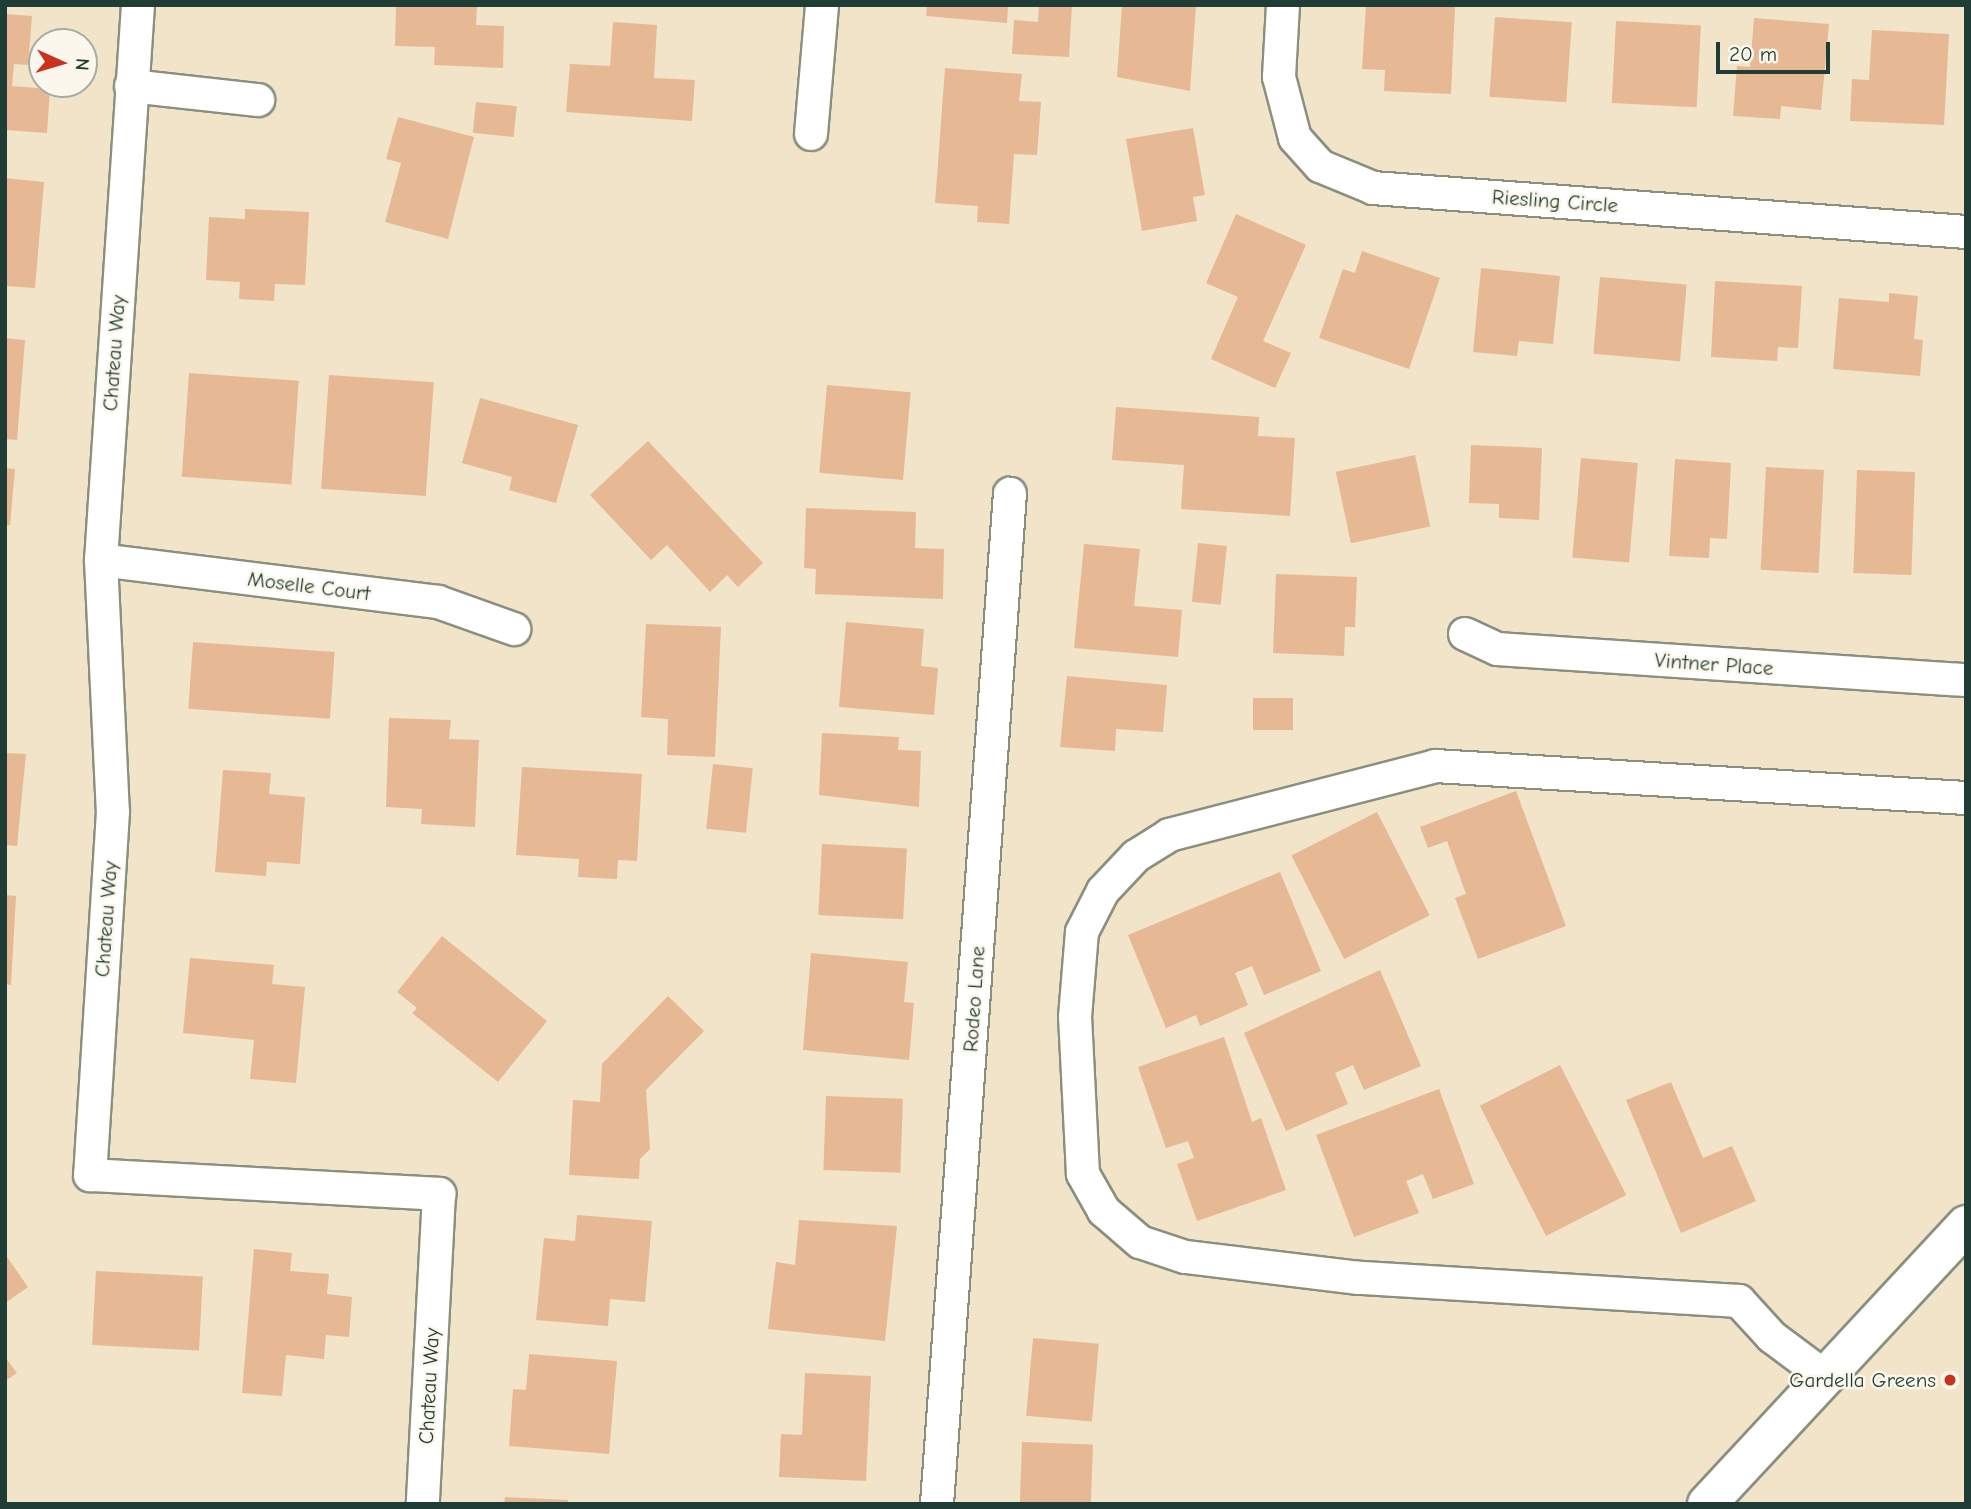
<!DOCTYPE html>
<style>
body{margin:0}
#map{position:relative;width:1971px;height:1509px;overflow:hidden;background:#f2e4c8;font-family:"Comic Neue",sans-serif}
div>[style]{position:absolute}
.building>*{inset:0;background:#e7b894;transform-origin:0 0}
.roads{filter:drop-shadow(2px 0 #88907e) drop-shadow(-2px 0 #88907e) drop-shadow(0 2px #88907e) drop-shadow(0 -2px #88907e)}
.minor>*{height:32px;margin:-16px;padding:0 16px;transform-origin:16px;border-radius:16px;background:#fff}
.secondary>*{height:38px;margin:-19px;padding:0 19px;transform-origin:19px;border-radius:19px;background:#fff}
.dots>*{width:19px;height:19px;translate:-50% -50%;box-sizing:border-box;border:4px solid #fbf7ec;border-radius:50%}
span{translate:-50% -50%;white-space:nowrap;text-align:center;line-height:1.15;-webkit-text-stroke:5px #fbf7ec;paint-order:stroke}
.street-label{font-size:21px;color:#1f3d34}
.poi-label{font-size:21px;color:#1f3d34}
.right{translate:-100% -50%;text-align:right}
.frame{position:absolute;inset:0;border:7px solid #1f3d34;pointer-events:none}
.north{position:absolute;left:28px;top:28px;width:70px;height:70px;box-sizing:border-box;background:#fbf7ec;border:2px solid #a3ada2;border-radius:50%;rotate:94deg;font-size:19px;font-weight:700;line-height:28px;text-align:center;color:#1f3d34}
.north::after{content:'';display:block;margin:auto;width:24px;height:32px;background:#c8321e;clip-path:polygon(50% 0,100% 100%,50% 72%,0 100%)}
.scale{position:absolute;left:1716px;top:42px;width:114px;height:32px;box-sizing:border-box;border:4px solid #1f3d34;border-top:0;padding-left:9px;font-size:21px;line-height:24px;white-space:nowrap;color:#1f3d34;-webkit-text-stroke:5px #fbf7ec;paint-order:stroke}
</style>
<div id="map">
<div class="building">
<div style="clip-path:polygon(396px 5px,477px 5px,476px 25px,504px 26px,503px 68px,434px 65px,435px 47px,395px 46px)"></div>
<div style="clip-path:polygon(927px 5px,1008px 5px,1007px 23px,926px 16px)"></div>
<div style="clip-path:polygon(1039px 5px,1072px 5px,1069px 57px,1012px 54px,1014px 20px,1038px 22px)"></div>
<div style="clip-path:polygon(1122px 5px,1196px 5px,1190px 91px,1117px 77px)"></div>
<div style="clip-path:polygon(1366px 5px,1455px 7px,1451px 94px,1384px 91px,1385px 70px,1362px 69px)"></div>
<div style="clip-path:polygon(5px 14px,32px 16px,28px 65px,14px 64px,12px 86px,50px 89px,47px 133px,5px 130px)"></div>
<div style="left:1495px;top:17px;width:77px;height:80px;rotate:4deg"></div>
<div style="clip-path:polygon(1754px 18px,1829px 24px,1821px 110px,1781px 106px,1780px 119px,1733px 116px,1737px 66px,1750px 67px)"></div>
<div style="left:1616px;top:21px;width:85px;height:82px;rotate:3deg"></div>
<div style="clip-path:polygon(613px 22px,657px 25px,654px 78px,695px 80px,692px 121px,566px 112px,570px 64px,610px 66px)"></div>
<div style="clip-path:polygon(1872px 30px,1949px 34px,1944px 125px,1850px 121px,1852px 79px,1869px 80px)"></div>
<div style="clip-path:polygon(945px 68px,1022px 74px,1019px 101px,1041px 102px,1037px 155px,1014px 154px,1009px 224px,977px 222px,978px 206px,935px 203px)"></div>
<div style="left:476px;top:102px;width:41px;height:31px;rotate:6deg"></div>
<div style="clip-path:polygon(398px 117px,474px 137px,448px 239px,385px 222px,401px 163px,386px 159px)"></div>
<div style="clip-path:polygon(1193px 128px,1205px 195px,1193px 197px,1197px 221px,1142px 231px,1126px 139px)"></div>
<div style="clip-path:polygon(5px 178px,44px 182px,35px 288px,5px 286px)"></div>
<div style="clip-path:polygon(245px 209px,309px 212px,305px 285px,275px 284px,274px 301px,239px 299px,240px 282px,206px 280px,209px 217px,245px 219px)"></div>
<div style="clip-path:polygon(1236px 214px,1306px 245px,1263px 341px,1291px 353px,1275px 388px,1211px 359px,1238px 297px,1206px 283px)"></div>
<div style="clip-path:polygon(1362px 251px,1440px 278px,1409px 369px,1319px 338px,1343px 269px,1355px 273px)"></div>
<div style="clip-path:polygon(1481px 268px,1560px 276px,1553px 344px,1519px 341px,1517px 356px,1473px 352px)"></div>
<div style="left:1600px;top:277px;width:87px;height:77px;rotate:5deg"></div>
<div style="clip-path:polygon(1715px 281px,1802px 286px,1798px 348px,1778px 347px,1777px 361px,1711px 357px)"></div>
<div style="clip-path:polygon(1889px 293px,1918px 296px,1914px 339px,1923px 340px,1920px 376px,1833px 369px,1839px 298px,1889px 302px)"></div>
<div style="clip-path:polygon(5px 338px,25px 340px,17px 440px,5px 439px)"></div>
<div style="left:189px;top:373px;width:110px;height:104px;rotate:4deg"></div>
<div style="left:329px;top:375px;width:105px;height:114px;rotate:4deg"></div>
<div style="left:827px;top:385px;width:84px;height:88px;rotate:5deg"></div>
<div style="clip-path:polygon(480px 398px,578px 425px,556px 503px,509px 490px,512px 477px,462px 463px)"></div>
<div style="clip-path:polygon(1116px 407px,1259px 417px,1258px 436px,1295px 438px,1290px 516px,1181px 509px,1184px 465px,1112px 460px)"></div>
<div style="clip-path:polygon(648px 441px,763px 563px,738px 587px,727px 575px,710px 592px,667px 545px,651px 560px,590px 495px)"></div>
<div style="clip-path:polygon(1471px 445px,1542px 448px,1539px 520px,1499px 518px,1499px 504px,1469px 503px)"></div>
<div style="left:1415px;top:455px;width:73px;height:81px;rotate:78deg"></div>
<div style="left:1581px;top:458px;width:57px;height:100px;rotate:5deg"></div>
<div style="clip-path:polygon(1675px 459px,1731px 463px,1727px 539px,1710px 538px,1709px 558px,1669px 556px)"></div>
<div style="left:1766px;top:467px;width:58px;height:103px;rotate:3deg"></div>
<div style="clip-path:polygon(5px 468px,15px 469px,10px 525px,5px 525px)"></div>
<div style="left:1857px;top:470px;width:58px;height:103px;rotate:2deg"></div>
<div style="clip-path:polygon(806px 508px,916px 512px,915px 548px,944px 549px,943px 599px,815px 594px,816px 569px,804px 568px)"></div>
<div style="left:1198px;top:543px;width:29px;height:59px;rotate:6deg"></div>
<div style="clip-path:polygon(1084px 544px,1140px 549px,1134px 606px,1182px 610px,1178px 657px,1074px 648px)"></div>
<div style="clip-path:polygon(1276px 574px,1357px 577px,1355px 627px,1345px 627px,1344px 656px,1273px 653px)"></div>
<div style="clip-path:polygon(846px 622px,924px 629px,921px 666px,938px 668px,934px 715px,839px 707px)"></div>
<div style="clip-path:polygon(646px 624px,721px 627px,715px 757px,667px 755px,668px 719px,641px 717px)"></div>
<div style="left:193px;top:642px;width:142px;height:67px;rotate:4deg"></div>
<div style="clip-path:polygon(1067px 676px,1167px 685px,1163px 732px,1116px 729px,1115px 751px,1060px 747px)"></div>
<div style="left:1253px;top:698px;width:40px;height:32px"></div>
<div style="clip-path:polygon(389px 718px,451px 720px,449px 739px,479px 740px,475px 827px,421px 824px,422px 809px,386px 807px)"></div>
<div style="clip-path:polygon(822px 733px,899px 737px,898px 750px,921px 751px,919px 807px,819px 795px)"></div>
<div style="clip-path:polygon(5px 753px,26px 754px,17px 846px,5px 845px)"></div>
<div style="left:713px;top:764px;width:40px;height:65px;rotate:6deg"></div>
<div style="clip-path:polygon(522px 767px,642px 774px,637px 861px,618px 860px,617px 879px,578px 877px,579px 859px,516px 855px)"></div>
<div style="clip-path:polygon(223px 770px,271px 773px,269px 794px,305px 797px,300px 864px,267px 862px,266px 876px,215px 872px)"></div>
<div style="clip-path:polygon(1516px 791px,1566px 926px,1478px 959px,1455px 898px,1466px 894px,1447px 841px,1428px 848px,1420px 827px)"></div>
<div style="left:1377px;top:812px;width:116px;height:96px;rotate:63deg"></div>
<div style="left:822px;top:844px;width:85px;height:71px;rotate:3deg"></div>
<div style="clip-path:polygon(1280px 872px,1321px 971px,1264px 995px,1252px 966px,1235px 973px,1248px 1005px,1200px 1026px,1196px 1015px,1166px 1028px,1128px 935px)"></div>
<div style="clip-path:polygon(5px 895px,16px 896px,11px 985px,5px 984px)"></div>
<div style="clip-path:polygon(442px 936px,547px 1021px,498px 1082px,412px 1013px,417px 1008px,397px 992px)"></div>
<div style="clip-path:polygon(811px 953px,908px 962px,904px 1002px,914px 1003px,909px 1060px,803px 1050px)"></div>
<div style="clip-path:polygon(190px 958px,274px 965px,272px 984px,305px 987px,296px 1083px,250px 1079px,254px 1040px,183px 1033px)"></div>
<div style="clip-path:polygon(1380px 970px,1421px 1066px,1364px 1090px,1353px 1065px,1335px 1073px,1348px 1104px,1286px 1131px,1244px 1033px)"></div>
<div style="clip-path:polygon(668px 996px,704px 1031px,646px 1090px,650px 1149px,640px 1159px,639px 1179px,569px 1175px,573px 1100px,600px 1102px,602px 1064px)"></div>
<div style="clip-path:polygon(1224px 1037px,1252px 1122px,1261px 1118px,1286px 1190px,1197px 1221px,1177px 1164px,1194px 1158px,1188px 1141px,1166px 1148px,1138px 1067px)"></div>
<div style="left:1560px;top:1065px;width:146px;height:90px;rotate:63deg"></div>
<div style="clip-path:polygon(1671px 1082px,1703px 1158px,1732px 1146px,1756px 1201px,1681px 1233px,1626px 1100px)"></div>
<div style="clip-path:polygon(1439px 1089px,1474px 1184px,1433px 1199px,1423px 1174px,1406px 1181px,1419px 1213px,1354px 1237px,1316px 1135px)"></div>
<div style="left:826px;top:1096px;width:77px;height:74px;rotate:2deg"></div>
<div style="clip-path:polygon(577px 1215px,652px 1221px,645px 1302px,610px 1299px,608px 1326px,536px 1320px,544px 1238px,575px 1241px)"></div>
<div style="clip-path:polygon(799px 1220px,897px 1226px,885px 1341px,768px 1329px,776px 1262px,795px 1265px)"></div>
<div style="clip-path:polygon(254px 1249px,292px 1253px,290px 1271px,329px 1274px,327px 1294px,352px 1297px,349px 1337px,326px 1335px,324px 1359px,286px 1355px,282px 1396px,242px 1393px)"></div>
<div style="clip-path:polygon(5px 1254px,28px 1287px,5px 1303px)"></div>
<div style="left:96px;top:1271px;width:107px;height:74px;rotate:3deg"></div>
<div style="left:1033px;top:1338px;width:66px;height:78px;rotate:5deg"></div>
<div style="clip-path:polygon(529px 1354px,617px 1361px,609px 1454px,509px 1446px,513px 1389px,526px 1390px)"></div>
<div style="clip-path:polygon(5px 1357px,17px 1373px,5px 1381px)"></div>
<div style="clip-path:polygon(805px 1373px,871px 1376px,866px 1481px,779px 1477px,781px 1434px,802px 1435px)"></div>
<div style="left:1022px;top:1442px;width:71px;height:62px;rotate:2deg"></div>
<div style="clip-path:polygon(505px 1497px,568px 1500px,568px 1504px,504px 1504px)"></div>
</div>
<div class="roads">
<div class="minor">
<div style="left:138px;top:5px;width:556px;rotate:93.81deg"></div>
<div style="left:101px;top:560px;width:252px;rotate:87.3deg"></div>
<div style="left:113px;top:812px;width:364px;rotate:93.6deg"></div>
<div style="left:90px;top:1175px;width:350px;rotate:3.1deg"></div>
<div style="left:439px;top:1194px;width:310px;rotate:93deg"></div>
<div style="left:1283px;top:5px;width:72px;rotate:93.2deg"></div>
<div style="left:1279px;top:77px;width:63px;rotate:75.3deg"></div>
<div style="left:1295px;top:138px;width:38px;rotate:48deg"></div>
<div style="left:1320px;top:166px;width:57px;rotate:22.5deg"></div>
<div style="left:1373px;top:188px;width:595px;rotate:4.24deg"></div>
<div style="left:131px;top:86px;width:128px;rotate:6.3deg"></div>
<div style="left:811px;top:134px;width:129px;rotate:-85.1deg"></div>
<div style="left:101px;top:560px;width:340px;rotate:7.1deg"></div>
<div style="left:438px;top:602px;width:81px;rotate:19.6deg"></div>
<div style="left:1465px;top:634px;width:35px;rotate:25deg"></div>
<div style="left:1497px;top:649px;width:470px;rotate:3.8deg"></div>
<div style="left:1827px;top:1378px;width:69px;rotate:-143.3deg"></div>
<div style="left:1772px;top:1337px;width:49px;rotate:-132.5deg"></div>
<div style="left:1739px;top:1301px;width:381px;rotate:-176.5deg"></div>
<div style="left:1359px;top:1278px;width:175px;rotate:-173.1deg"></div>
<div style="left:1185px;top:1257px;width:47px;rotate:-161.6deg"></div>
<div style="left:1140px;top:1242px;width:48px;rotate:-139.3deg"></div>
<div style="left:1104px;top:1211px;width:43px;rotate:-119.6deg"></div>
<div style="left:1083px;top:1174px;width:157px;rotate:-92.9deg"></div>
<div style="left:1075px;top:1017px;width:85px;rotate:-85.3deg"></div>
<div style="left:1082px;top:932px;width:46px;rotate:-62.9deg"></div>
<div style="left:1103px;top:891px;width:48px;rotate:-46.7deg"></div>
<div style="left:1136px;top:856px;width:39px;rotate:-32deg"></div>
<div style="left:1169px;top:835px;width:275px;rotate:-14.5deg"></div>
<div style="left:1435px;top:766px;width:532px;rotate:3.45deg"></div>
<div style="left:937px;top:1504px;width:1013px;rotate:-85.87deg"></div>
</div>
<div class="secondary">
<div style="left:1707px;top:1504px;width:381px;rotate:-47.1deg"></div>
</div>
</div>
<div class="dots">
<div style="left:1950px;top:1380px;background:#c8321e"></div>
</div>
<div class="street-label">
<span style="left:1555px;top:201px;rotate:4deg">Riesling Circle</span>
<span style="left:114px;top:353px;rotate:-86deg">Chateau Way</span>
<span style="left:309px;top:586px;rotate:7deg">Moselle Court</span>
<span style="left:1714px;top:664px;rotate:4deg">Vintner Place</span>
<span style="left:106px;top:919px;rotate:-86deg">Chateau Way</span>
<span style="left:974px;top:999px;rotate:-86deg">Rodeo Lane</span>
<span style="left:429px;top:1386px;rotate:-87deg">Chateau Way</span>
</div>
<div class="poi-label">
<span class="right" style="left:1936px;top:1380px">Gardella Greens</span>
</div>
<div class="frame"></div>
<div class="north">N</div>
<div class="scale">20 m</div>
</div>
